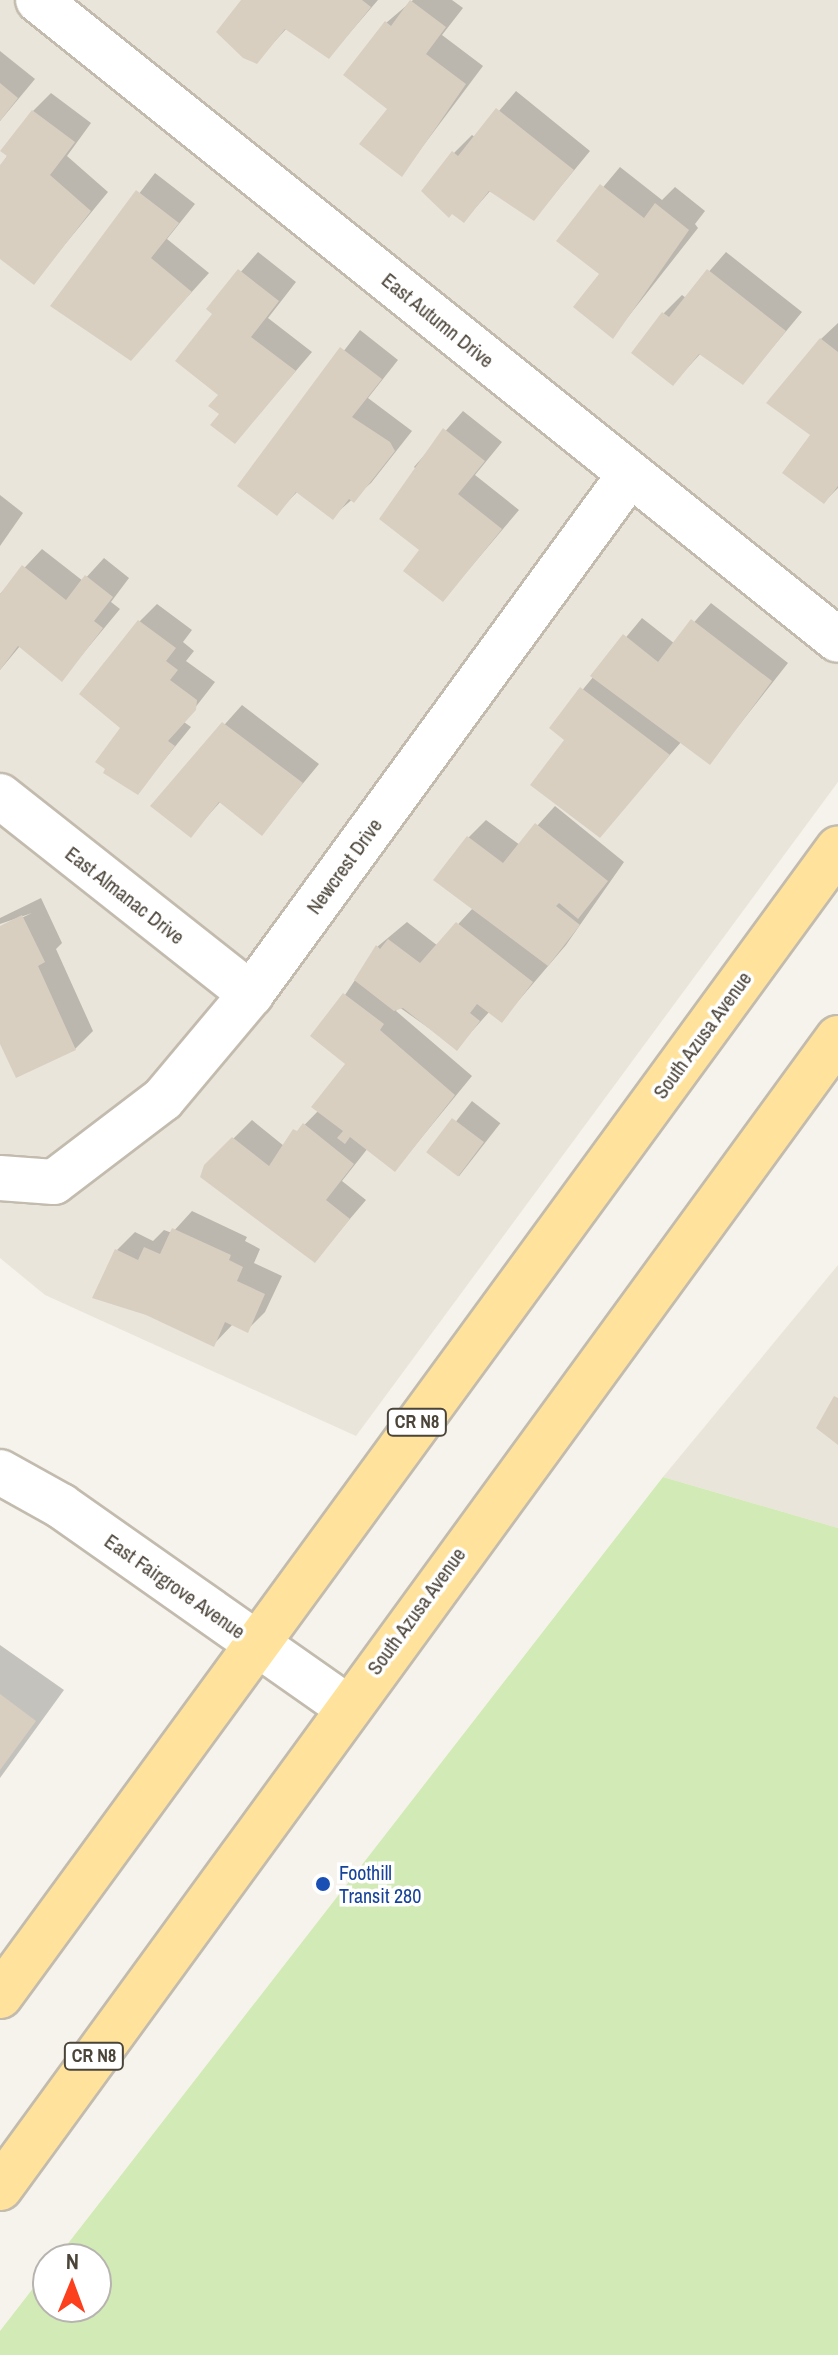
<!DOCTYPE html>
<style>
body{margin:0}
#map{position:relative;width:838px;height:2355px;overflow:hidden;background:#f6f3ec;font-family:"Archivo Narrow",sans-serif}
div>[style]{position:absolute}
.residential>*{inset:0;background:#eae5da}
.green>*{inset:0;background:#d2eab5}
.shadow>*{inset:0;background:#0003;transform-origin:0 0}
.building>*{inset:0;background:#d8cfc1;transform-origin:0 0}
.roads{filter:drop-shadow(2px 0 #c2bbae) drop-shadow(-2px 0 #c2bbae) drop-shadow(0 2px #c2bbae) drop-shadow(0 -2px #c2bbae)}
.minor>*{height:44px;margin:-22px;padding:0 22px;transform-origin:22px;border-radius:22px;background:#fff}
.tertiary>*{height:44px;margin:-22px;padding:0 22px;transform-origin:22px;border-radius:22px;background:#fff}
.primary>*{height:44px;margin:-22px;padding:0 22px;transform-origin:22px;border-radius:22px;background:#ffe39c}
.dots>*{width:22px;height:22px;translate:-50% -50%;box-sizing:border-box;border:4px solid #fff;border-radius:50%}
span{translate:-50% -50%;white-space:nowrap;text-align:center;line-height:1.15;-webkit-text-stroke:7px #fff;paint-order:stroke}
.shield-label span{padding:2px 6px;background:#fff;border:2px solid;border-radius:6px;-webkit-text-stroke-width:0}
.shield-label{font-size:18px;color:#4b4439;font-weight:700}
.street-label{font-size:20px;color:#4b4439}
.transit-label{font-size:20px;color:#164399}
.left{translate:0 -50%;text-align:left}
.north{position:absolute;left:32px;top:2243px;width:80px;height:80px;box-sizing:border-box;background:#fff;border:2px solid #b7b4b0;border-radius:50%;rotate:1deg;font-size:22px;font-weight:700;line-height:32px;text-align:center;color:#4b4439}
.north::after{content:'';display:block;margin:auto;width:28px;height:36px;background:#fc3f1d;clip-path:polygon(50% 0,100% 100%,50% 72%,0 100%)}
</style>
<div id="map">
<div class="residential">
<div style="clip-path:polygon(0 0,838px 0,838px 782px,356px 1436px,45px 1295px,0 1258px)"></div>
<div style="clip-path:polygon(838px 1265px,838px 1528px,663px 1477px)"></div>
</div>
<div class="green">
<div style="clip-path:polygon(663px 1477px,838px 1528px,838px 2355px,0 2355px,0 2331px,48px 2269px,48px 2307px,96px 2307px,96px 2259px,56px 2259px)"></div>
</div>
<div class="shadow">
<div style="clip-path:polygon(245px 0,378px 0,329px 57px,287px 28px,257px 61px)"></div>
<div style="clip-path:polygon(413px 0,452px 0,463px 8px,442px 35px,483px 66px,402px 174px,389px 108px,386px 23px)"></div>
<div style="clip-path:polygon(0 51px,35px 79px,0 121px)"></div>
<div style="clip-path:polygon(516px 91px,590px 151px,534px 219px,491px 190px,464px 221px,454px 153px,472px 135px,476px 138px)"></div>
<div style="clip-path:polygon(51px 93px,91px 123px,67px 156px,108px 192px,34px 282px,0 256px,0 168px,33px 111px)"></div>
<div style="clip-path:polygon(620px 167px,662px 200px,675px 187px,705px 211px,695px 224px,698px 228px,613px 336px,602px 274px,559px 240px)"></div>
<div style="clip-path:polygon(155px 173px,195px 204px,167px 239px,209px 273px,131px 359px,53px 305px)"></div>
<div style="clip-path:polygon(258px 252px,296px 282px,268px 318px,312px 352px,235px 442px,222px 414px,215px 314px,209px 309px)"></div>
<div style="clip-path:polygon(726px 252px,802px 312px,743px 383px,701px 353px,673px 384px,633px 352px,664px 313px,682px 295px,686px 298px)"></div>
<div style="clip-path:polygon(838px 323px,838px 488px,824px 502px,812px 435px,821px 339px)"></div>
<div style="clip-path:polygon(360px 330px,398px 360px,368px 398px,412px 431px,371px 483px,332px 517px,298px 491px,277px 513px,240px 485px)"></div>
<div style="clip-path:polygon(463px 411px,502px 442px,475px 475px,519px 510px,443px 600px,422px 550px,419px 472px,414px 467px)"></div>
<div style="clip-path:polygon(0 495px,23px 513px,0 546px)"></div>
<div style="clip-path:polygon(42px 549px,83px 581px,104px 558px,129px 578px,111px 602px,120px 609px,62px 679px,20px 646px,0 670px,0 594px)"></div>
<div style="clip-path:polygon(711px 603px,788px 663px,710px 762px,682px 741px,600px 835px,567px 739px,551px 728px,642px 618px,675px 644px)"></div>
<div style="clip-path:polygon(157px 604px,192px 630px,183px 642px,194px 651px,186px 661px,215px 682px,184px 722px,191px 727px,138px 792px,123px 728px,139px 622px)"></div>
<div style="clip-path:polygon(242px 705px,319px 764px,262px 833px,221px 801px,191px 835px,153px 805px)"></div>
<div style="clip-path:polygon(555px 806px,624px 862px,566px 945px,502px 1020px,490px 1011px,457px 1048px,399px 1007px,396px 1011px,472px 1076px,395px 1170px,368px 1148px,342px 1181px,366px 1200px,315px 1260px,206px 1166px,252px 1120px,284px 1146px,319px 1110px,348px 1063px,345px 995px,377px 947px,407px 922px,438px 946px,473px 908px,468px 838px,486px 820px,520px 845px)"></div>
<div style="clip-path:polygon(41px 898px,62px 943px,56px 949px,93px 1031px,75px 1049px,0 1040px,0 928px,32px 913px,0 924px,0 918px)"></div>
<div style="left:472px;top:1101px;width:36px;height:67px;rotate:38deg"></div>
<div style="clip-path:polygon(192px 1211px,247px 1237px,245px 1241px,260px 1249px,254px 1263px,282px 1276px,265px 1312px,247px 1330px,233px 1324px,213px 1345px,117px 1250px,135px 1232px,153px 1241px,164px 1230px,172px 1233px)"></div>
<div style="clip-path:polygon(0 1645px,64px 1690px,0 1778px)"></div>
</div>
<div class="building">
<div style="clip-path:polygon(241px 0,362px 0,371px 7px,329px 59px,285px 29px,257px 64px,243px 58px,216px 32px)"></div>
<div style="clip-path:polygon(410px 0,446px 27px,426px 54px,466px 84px,402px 177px,359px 144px,387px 109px,343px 75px,385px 21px,391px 26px)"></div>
<div style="clip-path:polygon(0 83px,18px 98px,0 121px)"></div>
<div style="clip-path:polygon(496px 108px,574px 170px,534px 221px,489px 191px,464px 223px,452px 214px,449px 218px,421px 191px,452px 151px,458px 156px)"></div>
<div style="clip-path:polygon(32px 110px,75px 142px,50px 175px,91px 211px,34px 285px,0 259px,0 165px,7px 156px,0 151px)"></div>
<div style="clip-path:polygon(600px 184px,644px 218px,655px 203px,689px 230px,613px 339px,573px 307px,599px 274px,556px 241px)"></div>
<div style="clip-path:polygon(136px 190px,179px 223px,151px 258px,192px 292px,131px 361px,50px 306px)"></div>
<div style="clip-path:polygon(238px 269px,279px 301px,251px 337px,296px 371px,235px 444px,210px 425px,219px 414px,208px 406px,218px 395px,175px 361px,212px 314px,206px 309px)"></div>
<div style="clip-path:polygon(707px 269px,786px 331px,743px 385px,699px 354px,673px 386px,631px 353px,662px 312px,669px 317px)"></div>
<div style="clip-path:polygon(820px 338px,838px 352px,838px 486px,824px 504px,782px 473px,810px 435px,766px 403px)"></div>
<div style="clip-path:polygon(340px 347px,382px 379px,352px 417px,390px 442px,395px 451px,354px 503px,349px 499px,333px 520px,296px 492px,277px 516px,237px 486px)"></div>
<div style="clip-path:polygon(443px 428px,485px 461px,458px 494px,502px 529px,443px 602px,403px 571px,419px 550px,379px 519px)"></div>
<div style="clip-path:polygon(22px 565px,66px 600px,85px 575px,113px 597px,94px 621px,103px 628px,62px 682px,18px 646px,0 670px,0 594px)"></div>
<div style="clip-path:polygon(691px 619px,772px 681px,710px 765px,590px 676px,623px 634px,658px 662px)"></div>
<div style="clip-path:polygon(138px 620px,176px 648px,166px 661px,178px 670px,170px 680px,197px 700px,196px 710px,168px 741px,175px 746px,138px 795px,103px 773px,105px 769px,95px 762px,120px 728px,79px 694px)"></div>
<div style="clip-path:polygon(580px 687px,670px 755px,600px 838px,530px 785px,564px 740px,549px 728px)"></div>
<div style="clip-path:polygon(222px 722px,303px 783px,262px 836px,219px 802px,191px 838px,150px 806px)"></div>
<div style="clip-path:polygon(535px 823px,608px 881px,578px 919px,559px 903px,556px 906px,580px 925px,548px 966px,433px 880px,467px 836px,503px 863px)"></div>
<div style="clip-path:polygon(22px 915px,45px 962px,38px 966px,76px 1050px,16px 1078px,0 1044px,0 926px)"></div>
<div style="clip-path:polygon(456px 922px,533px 982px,502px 1023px,477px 1004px,470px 1013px,480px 1021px,457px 1051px,403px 1008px,394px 1011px,354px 980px,376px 945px,380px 949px,388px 939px,420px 963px)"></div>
<div style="clip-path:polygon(343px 993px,384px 1024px,380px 1030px,455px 1095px,395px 1172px,350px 1137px,345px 1144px,337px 1138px,343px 1131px,311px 1107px,345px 1064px,310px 1036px)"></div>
<div style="left:452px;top:1118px;width:40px;height:43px;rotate:37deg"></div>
<div style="clip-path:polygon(303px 1123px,354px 1164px,326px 1200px,350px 1219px,315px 1263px,200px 1177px,204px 1165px,232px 1137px,269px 1166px,293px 1129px,297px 1131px)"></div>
<div style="clip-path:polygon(172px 1228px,231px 1255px,229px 1260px,243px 1267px,237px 1281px,265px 1294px,248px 1333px,225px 1322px,214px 1347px,146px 1315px,92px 1298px,115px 1249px,138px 1260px,144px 1247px,160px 1254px)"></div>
<div style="clip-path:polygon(834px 1396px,838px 1398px,838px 1445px,816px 1428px)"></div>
<div style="clip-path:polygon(0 1694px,36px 1721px,0 1770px)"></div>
</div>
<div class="roads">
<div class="minor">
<div style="left:38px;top:0;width:1024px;rotate:38.66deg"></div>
<div style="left:0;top:796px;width:320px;rotate:38.3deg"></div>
<div style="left:0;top:1178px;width:54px;rotate:4.2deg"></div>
<div style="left:54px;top:1182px;width:137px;rotate:-37.3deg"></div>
<div style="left:163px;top:1099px;width:137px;rotate:-50deg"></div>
<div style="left:251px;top:994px;width:643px;rotate:-53.91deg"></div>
</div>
<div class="tertiary">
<div style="left:0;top:1472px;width:70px;rotate:29.1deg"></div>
<div style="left:61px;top:1506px;width:348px;rotate:35.1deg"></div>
</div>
<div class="primary">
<div style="left:0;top:1996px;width:1421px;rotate:-53.85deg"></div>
<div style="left:0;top:2188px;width:1423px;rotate:-53.92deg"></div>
</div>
</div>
<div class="dots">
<div style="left:323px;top:1884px;background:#1a4fb4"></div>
</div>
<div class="shield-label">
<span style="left:417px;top:1422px">CR N8</span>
<span style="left:94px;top:2056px">CR N8</span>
</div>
<div class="street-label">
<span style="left:438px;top:320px;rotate:39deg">East Autumn Drive</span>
<span style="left:344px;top:866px;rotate:-54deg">Newcrest Drive</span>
<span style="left:125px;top:895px;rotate:38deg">East Almanac Drive</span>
<span style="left:702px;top:1035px;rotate:-54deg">South Azusa Avenue</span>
<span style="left:175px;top:1586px;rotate:35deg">East Fairgrove Avenue</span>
<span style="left:416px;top:1611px;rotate:-54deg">South Azusa Avenue</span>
</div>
<div class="transit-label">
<span class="left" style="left:339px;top:1884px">Foothill<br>Transit 280</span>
</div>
<div class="north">N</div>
</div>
